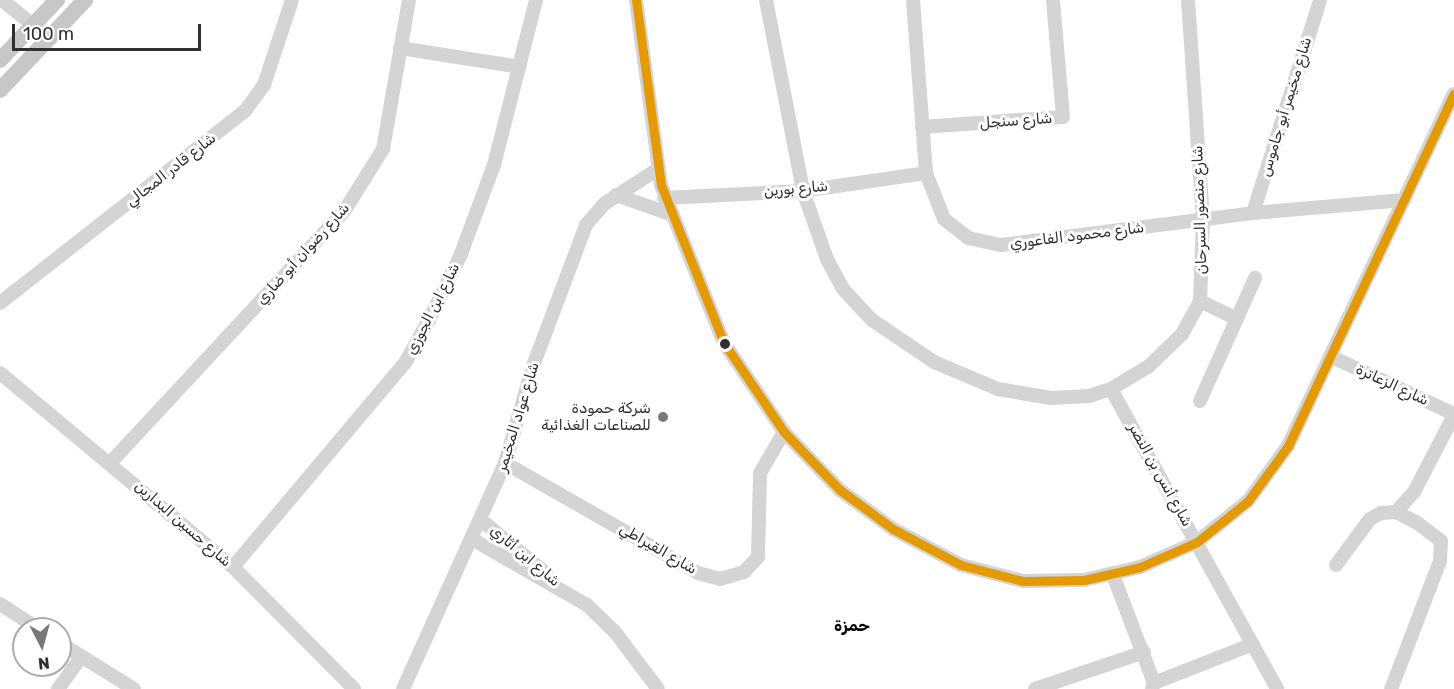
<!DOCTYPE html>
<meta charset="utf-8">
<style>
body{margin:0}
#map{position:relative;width:1454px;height:689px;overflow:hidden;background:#fff;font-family:Rubik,"Noto Sans Arabic",sans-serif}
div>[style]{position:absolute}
.minor>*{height:14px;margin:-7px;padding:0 7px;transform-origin:7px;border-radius:7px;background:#d4d4d4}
.major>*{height:16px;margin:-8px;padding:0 8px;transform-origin:8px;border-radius:8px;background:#c7c7c7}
.bus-1>*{height:9px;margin:-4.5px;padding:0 4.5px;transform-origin:4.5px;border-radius:4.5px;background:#e39a05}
.dots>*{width:16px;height:16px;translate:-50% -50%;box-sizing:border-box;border:3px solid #fff;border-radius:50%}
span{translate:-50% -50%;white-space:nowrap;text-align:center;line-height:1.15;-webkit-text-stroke:6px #fff;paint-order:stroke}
.street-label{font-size:15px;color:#2f2f2f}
.poi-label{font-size:15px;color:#2f2f2f}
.right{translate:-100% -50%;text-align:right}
.neighbourhood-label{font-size:16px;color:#000;font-weight:700}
.north{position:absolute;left:12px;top:617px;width:60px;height:60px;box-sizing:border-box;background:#fff;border:2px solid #acacac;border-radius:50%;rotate:174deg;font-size:16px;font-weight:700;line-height:24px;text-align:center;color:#2f2f2f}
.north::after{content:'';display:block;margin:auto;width:21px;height:27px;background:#787878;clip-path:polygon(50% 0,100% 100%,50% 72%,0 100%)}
.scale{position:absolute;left:12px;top:24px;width:189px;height:27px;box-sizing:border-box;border:3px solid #2f2f2f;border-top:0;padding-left:8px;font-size:18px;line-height:21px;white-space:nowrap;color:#2f2f2f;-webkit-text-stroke:4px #fff;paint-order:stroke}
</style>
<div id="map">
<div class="minor">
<div style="left:2px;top:0;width:40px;rotate:39deg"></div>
<div style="left:636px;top:0;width:187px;rotate:82.3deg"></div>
<div style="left:661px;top:185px;width:170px;rotate:68.3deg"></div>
<div style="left:724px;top:343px;width:107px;rotate:56deg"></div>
<div style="left:784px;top:432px;width:81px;rotate:46deg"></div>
<div style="left:840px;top:490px;width:66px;rotate:36.3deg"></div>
<div style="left:893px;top:529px;width:77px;rotate:27.9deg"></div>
<div style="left:961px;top:565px;width:64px;rotate:14.5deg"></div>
<div style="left:1023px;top:581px;width:61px;rotate:-0.9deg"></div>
<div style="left:1084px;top:580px;width:57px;rotate:-13.1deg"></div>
<div style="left:1140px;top:567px;width:62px;rotate:-23.7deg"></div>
<div style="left:1197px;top:542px;width:65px;rotate:-38.8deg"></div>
<div style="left:1248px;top:501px;width:68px;rotate:-54deg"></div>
<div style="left:1288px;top:446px;width:389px;rotate:-64.8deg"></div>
<div style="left:766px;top:0;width:195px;rotate:79deg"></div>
<div style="left:803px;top:191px;width:72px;rotate:70.6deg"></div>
<div style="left:827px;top:259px;width:34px;rotate:62deg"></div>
<div style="left:843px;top:289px;width:42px;rotate:46.9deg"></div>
<div style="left:872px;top:320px;width:75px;rotate:34.1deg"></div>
<div style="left:934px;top:362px;width:69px;rotate:22.9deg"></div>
<div style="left:998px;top:389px;width:54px;rotate:9.6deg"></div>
<div style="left:1051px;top:398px;width:38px;rotate:-3deg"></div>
<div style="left:1089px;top:396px;width:23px;rotate:-18deg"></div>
<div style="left:1111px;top:389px;width:44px;rotate:-31.2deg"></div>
<div style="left:1149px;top:366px;width:46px;rotate:-44.1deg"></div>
<div style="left:1182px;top:334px;width:38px;rotate:-61deg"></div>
<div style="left:1200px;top:301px;width:81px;rotate:-87.9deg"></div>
<div style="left:1203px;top:220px;width:221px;rotate:-93.9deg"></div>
<div style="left:913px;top:0;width:173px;rotate:85.7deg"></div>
<div style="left:926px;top:173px;width:49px;rotate:68.6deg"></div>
<div style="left:944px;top:219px;width:31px;rotate:38deg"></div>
<div style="left:968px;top:238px;width:34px;rotate:12deg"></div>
<div style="left:1001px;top:245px;width:254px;rotate:-7.2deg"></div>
<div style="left:1253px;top:213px;width:152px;rotate:-4.9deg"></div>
<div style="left:400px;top:48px;width:121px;rotate:9deg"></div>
<div style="left:922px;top:127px;width:141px;rotate:-4.1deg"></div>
<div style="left:1063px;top:117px;width:117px;rotate:-94.9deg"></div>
<div style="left:616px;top:195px;width:57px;rotate:19.4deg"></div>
<div style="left:664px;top:198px;width:139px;rotate:-2.9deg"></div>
<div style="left:803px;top:191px;width:124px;rotate:-8.3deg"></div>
<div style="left:1253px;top:213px;width:223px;rotate:-72.5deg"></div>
<div style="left:1200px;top:301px;width:41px;rotate:25.9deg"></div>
<div style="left:0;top:303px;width:311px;rotate:-38.1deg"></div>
<div style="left:245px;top:111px;width:32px;rotate:-54deg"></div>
<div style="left:264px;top:85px;width:89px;rotate:-71.8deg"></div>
<div style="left:1330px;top:356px;width:137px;rotate:25.1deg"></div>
<div style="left:0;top:373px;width:303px;rotate:39.8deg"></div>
<div style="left:233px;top:567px;width:172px;rotate:45.2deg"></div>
<div style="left:1111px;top:389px;width:343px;rotate:61deg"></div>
<div style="left:1200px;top:401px;width:135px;rotate:-65.9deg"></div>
<div style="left:111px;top:462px;width:344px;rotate:-47.1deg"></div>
<div style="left:345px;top:210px;width:72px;rotate:-58.1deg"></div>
<div style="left:383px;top:149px;width:151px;rotate:-80.1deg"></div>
<div style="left:505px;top:463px;width:222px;rotate:29.7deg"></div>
<div style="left:698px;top:573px;width:23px;rotate:15deg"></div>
<div style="left:720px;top:579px;width:25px;rotate:-16deg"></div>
<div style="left:744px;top:572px;width:21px;rotate:-47deg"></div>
<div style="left:758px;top:557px;width:84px;rotate:-88.6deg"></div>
<div style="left:760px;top:473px;width:48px;rotate:-59.7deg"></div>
<div style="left:1396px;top:512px;width:27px;rotate:-48deg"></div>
<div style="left:1414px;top:492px;width:87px;rotate:-62.5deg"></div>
<div style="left:481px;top:520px;width:84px;rotate:39.2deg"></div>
<div style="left:472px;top:539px;width:133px;rotate:29.9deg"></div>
<div style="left:587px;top:605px;width:39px;rotate:44deg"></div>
<div style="left:615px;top:632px;width:71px;rotate:53deg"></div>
<div style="left:1336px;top:565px;width:57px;rotate:-53.5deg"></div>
<div style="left:1370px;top:519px;width:13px;rotate:-29deg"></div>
<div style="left:1381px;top:513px;width:15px;rotate:-4deg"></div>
<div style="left:1396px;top:512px;width:22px;rotate:27deg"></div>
<div style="left:1416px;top:522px;width:31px;rotate:37deg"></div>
<div style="left:1441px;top:541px;width:20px;rotate:93deg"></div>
<div style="left:1440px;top:561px;width:137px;rotate:110.9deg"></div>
<div style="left:233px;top:567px;width:267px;rotate:-49.9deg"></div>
<div style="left:405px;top:363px;width:49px;rotate:-60.8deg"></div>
<div style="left:429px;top:320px;width:73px;rotate:-64.1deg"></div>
<div style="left:461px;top:254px;width:95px;rotate:-69.7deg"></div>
<div style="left:494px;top:165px;width:170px;rotate:-75.7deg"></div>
<div style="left:1113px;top:575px;width:116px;rotate:69.2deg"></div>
<div style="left:0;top:604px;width:46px;rotate:32.7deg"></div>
<div style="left:60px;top:643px;width:87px;rotate:31.9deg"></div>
<div style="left:58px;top:689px;width:39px;rotate:-54deg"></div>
<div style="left:403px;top:689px;width:248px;rotate:-65.7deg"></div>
<div style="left:505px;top:463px;width:101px;rotate:-73.9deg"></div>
<div style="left:533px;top:366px;width:151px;rotate:-69.4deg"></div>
<div style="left:586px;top:225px;width:28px;rotate:-49deg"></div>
<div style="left:604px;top:204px;width:64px;rotate:-32.9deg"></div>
<div style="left:1035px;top:689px;width:115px;rotate:-18.7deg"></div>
<div style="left:1152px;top:689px;width:6px;rotate:-72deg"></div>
<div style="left:1154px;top:683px;width:106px;rotate:-21.5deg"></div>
</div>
<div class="major">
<div style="left:0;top:60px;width:83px;rotate:-46.5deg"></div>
<div style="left:0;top:90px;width:124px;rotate:-46.6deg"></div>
</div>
<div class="bus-1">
<div style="left:636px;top:0;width:187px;rotate:82.3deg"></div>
<div style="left:661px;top:185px;width:170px;rotate:68.3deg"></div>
<div style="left:724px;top:343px;width:107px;rotate:56deg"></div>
<div style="left:784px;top:432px;width:81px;rotate:46deg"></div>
<div style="left:840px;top:490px;width:66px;rotate:36.3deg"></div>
<div style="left:893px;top:529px;width:77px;rotate:27.9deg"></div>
<div style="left:961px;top:565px;width:64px;rotate:14.5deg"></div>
<div style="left:1023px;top:581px;width:61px;rotate:-0.9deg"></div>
<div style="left:1084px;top:580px;width:57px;rotate:-13.1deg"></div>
<div style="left:1140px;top:567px;width:62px;rotate:-23.7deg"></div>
<div style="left:1197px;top:542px;width:65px;rotate:-38.8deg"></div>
<div style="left:1248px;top:501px;width:68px;rotate:-54deg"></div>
<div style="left:1288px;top:446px;width:389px;rotate:-64.8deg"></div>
</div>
<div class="dots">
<div style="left:725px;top:344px;background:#2f2f2f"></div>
<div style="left:663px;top:417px;background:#787878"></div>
</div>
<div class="street-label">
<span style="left:1286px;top:107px;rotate:-73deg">شارع مخيمر أبو جاموس</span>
<span style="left:1016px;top:121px;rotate:-4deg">شارع سنجل</span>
<span style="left:171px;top:170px;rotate:-38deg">شارع قادر المجالي</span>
<span style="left:796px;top:189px;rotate:-5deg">شارع بورين</span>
<span style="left:1200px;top:210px;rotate:-92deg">شارع منصور السرحان</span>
<span style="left:1077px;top:236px;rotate:-7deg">شارع محمود الفاعوري</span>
<span style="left:303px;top:254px;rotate:-48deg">شارع رضوان أبو ضاري</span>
<span style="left:433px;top:309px;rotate:-63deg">شارع ابن الجوزي</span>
<span style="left:1392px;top:385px;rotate:25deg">شارع الزعاترة</span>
<span style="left:518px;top:417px;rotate:-73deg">شارع عواد المخيمر</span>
<span style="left:1160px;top:475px;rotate:61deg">شارع أنس بن النضر</span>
<span style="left:183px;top:524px;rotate:41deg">شارع حسين البدارين</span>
<span style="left:658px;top:549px;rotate:30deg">شارع القيراطي</span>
<span style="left:525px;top:556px;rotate:40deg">شارع ابن أثاري</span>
</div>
<div class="poi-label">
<span class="right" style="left:651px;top:417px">شركة حمودة<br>للصناعات الغذائية</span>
</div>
<div class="neighbourhood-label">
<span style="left:852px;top:626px">حمزة</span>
</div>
<div class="north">N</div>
<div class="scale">100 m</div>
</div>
